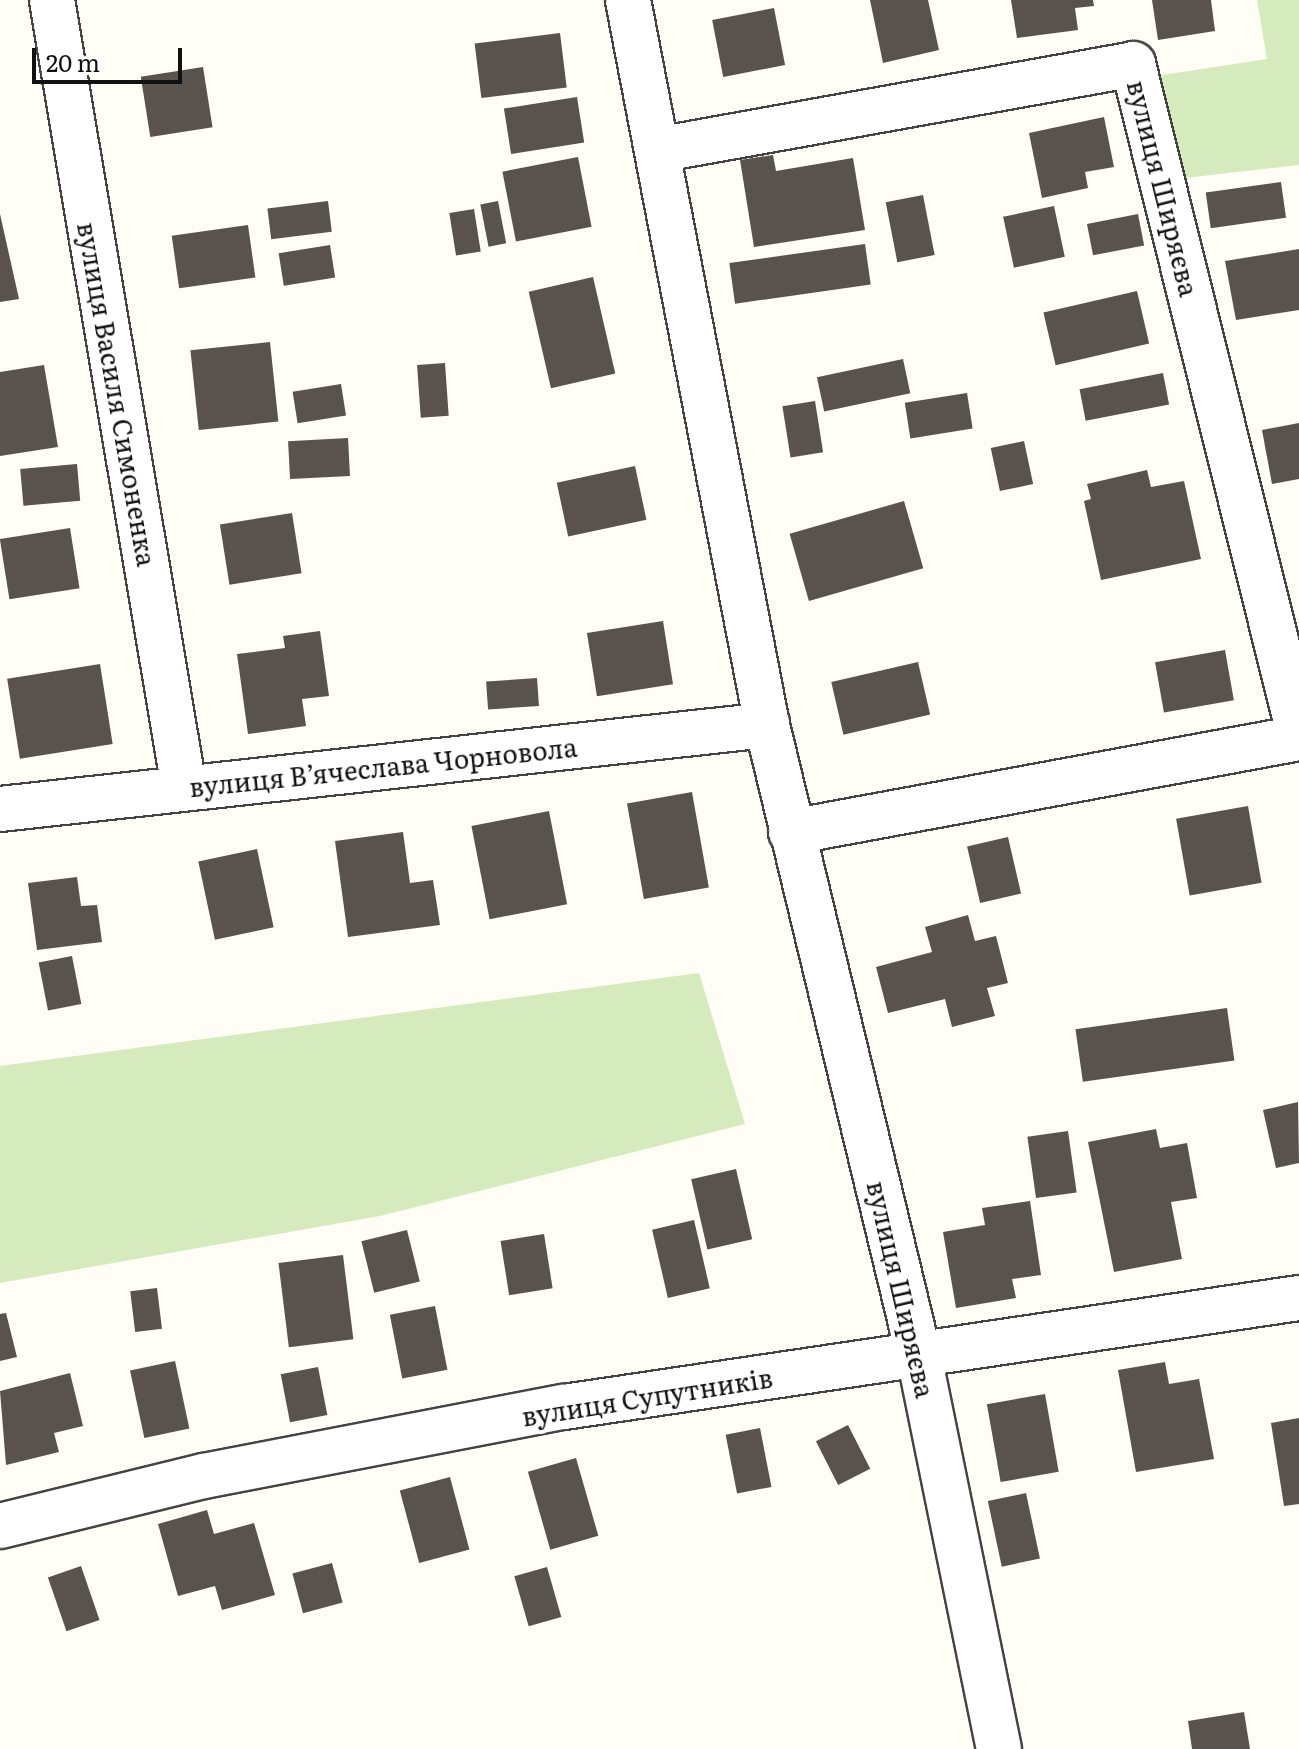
<!DOCTYPE html>
<meta charset="utf-8">
<style>
body{margin:0}
#map{position:relative;width:1299px;height:1749px;overflow:hidden;background:#fffdf5;font-family:Literata,serif}
div>[style]{position:absolute}
.green>*{inset:0;background:#d5ebbd}
.building>*{inset:0;background:#5a524d;transform-origin:0 0}
.roads{filter:drop-shadow(2px 0 #444) drop-shadow(-2px 0 #444) drop-shadow(0 2px #444) drop-shadow(0 -2px #444)}
.minor>*{height:44px;margin:-22px;padding:0 22px;transform-origin:22px;border-radius:22px;background:#fff}
span{translate:-50% -50%;white-space:nowrap;text-align:center;line-height:1.15;-webkit-text-stroke:8px #fff;paint-order:stroke}
.street-label{font-size:26px;color:#111}
.scale{position:absolute;left:32px;top:48px;width:150px;height:36px;box-sizing:border-box;border:4px solid #111;border-top:0;padding-left:10px;font-size:24px;line-height:28px;white-space:nowrap;color:#111;-webkit-text-stroke:6px #fff;paint-order:stroke}
</style>
<div id="map">
<div class="green">
<div style="clip-path:polygon(1257px 0,1299px 0,1299px 165px,1176px 179px,1156px 76px,1267px 59px)"></div>
<div style="clip-path:polygon(699px 973px,745px 1124px,380px 1216px,0 1283px,0 1066px)"></div>
</div>
<div class="building">
<div style="clip-path:polygon(870px 0,928px 0,939px 50px,883px 63px)"></div>
<div style="clip-path:polygon(1011px 0,1093px 0,1094px 6px,1075px 8px,1078px 30px,1017px 38px)"></div>
<div style="clip-path:polygon(1152px 0,1211px 0,1215px 31px,1158px 40px)"></div>
<div style="left:774px;top:8px;width:58px;height:63px;rotate:79deg"></div>
<div style="left:560px;top:33px;width:55px;height:86px;rotate:83deg"></div>
<div style="left:203px;top:67px;width:61px;height:63px;rotate:81deg"></div>
<div style="left:577px;top:97px;width:46px;height:74px;rotate:81deg"></div>
<div style="clip-path:polygon(1104px 117px,1114px 167px,1085px 172px,1088px 188px,1042px 198px,1029px 133px)"></div>
<div style="clip-path:polygon(773px 155px,776px 171px,853px 158px,865px 230px,754px 247px,740px 160px)"></div>
<div style="left:578px;top:157px;width:71px;height:77px;rotate:79deg"></div>
<div style="left:1281px;top:182px;width:36px;height:76px;rotate:82deg"></div>
<div style="left:923px;top:195px;width:61px;height:38px;rotate:79deg"></div>
<div style="left:328px;top:201px;width:31px;height:61px;rotate:83deg"></div>
<div style="left:498px;top:201px;width:43px;height:18px;rotate:79deg"></div>
<div style="left:1054px;top:206px;width:52px;height:52px;rotate:78deg"></div>
<div style="left:474px;top:209px;width:43px;height:25px;rotate:81deg"></div>
<div style="clip-path:polygon(0 214px,19px 299px,0 302px)"></div>
<div style="left:1138px;top:214px;width:32px;height:52px;rotate:79deg"></div>
<div style="left:248px;top:225px;width:53px;height:77px;rotate:82deg"></div>
<div style="left:865px;top:244px;width:41px;height:137px;rotate:82deg"></div>
<div style="left:330px;top:245px;width:33px;height:52px;rotate:81deg"></div>
<div style="clip-path:polygon(1299px 249px,1299px 310px,1236px 320px,1225px 261px)"></div>
<div style="left:593px;top:277px;width:99px;height:66px;rotate:77deg"></div>
<div style="left:1137px;top:291px;width:54px;height:96px;rotate:77deg"></div>
<div style="left:270px;top:342px;width:80px;height:80px;rotate:84deg"></div>
<div style="left:903px;top:359px;width:35px;height:88px;rotate:78deg"></div>
<div style="left:445px;top:363px;width:53px;height:28px;rotate:86deg"></div>
<div style="clip-path:polygon(44px 365px,58px 447px,0 456px,0 372px)"></div>
<div style="left:1163px;top:373px;width:32px;height:85px;rotate:79deg"></div>
<div style="left:341px;top:384px;width:32px;height:49px;rotate:81deg"></div>
<div style="left:967px;top:393px;width:36px;height:63px;rotate:81deg"></div>
<div style="left:815px;top:401px;width:52px;height:33px;rotate:81deg"></div>
<div style="clip-path:polygon(1299px 423px,1299px 479px,1272px 484px,1262px 430px)"></div>
<div style="left:348px;top:438px;width:38px;height:60px;rotate:87deg"></div>
<div style="left:1024px;top:441px;width:44px;height:34px;rotate:78deg"></div>
<div style="left:77px;top:464px;width:37px;height:57px;rotate:85deg"></div>
<div style="left:635px;top:466px;width:55px;height:80px;rotate:78deg"></div>
<div style="clip-path:polygon(1147px 470px,1151px 487px,1184px 481px,1201px 559px,1101px 580px,1084px 501px,1091px 499px,1087px 484px)"></div>
<div style="left:904px;top:501px;width:70px;height:119px;rotate:74deg"></div>
<div style="left:292px;top:513px;width:61px;height:73px;rotate:81deg"></div>
<div style="left:70px;top:528px;width:61px;height:71px;rotate:81deg"></div>
<div style="left:663px;top:621px;width:64px;height:77px;rotate:81deg"></div>
<div style="clip-path:polygon(320px 631px,329px 696px,302px 699px,306px 726px,248px 734px,237px 654px,285px 648px,283px 636px)"></div>
<div style="left:1225px;top:650px;width:51px;height:71px;rotate:80deg"></div>
<div style="left:918px;top:662px;width:54px;height:89px;rotate:77deg"></div>
<div style="left:100px;top:664px;width:81px;height:94px;rotate:81deg"></div>
<div style="left:537px;top:678px;width:28px;height:51px;rotate:86deg"></div>
<div style="left:692px;top:792px;width:97px;height:66px;rotate:80deg"></div>
<div style="left:1248px;top:806px;width:78px;height:73px;rotate:80deg"></div>
<div style="left:549px;top:811px;width:95px;height:79px;rotate:79deg"></div>
<div style="clip-path:polygon(403px 832px,410px 883px,433px 880px,440px 925px,348px 937px,335px 841px)"></div>
<div style="left:1008px;top:837px;width:58px;height:42px;rotate:77deg"></div>
<div style="left:257px;top:849px;width:80px;height:60px;rotate:78deg"></div>
<div style="clip-path:polygon(77px 877px,81px 906px,97px 905px,102px 942px,37px 950px,28px 883px)"></div>
<div style="clip-path:polygon(968px 915px,975px 941px,996px 936px,1008px 983px,987px 988px,995px 1016px,952px 1027px,945px 999px,888px 1013px,876px 967px,932px 952px,925px 927px)"></div>
<div style="left:72px;top:956px;width:49px;height:34px;rotate:79deg"></div>
<div style="left:1227px;top:1008px;width:53px;height:153px;rotate:82deg"></div>
<div style="clip-path:polygon(1298px 1102px,1299px 1163px,1276px 1168px,1263px 1110px)"></div>
<div style="clip-path:polygon(1156px 1129px,1160px 1148px,1187px 1143px,1197px 1198px,1171px 1202px,1182px 1259px,1114px 1272px,1088px 1142px)"></div>
<div style="left:1068px;top:1131px;width:62px;height:41px;rotate:82deg"></div>
<div style="left:736px;top:1169px;width:72px;height:46px;rotate:77deg"></div>
<div style="clip-path:polygon(1030px 1201px,1041px 1275px,1012px 1279px,1016px 1298px,956px 1308px,943px 1232px,985px 1225px,982px 1208px)"></div>
<div style="left:694px;top:1220px;width:70px;height:43px;rotate:77deg"></div>
<div style="left:407px;top:1230px;width:53px;height:47px;rotate:76deg"></div>
<div style="left:544px;top:1234px;width:55px;height:44px;rotate:81deg"></div>
<div style="left:343px;top:1255px;width:85px;height:65px;rotate:83deg"></div>
<div style="left:157px;top:1288px;width:41px;height:27px;rotate:83deg"></div>
<div style="left:435px;top:1306px;width:65px;height:46px;rotate:79deg"></div>
<div style="clip-path:polygon(6px 1313px,17px 1357px,0 1361px,0 1314px)"></div>
<div style="left:175px;top:1361px;width:69px;height:46px;rotate:78deg"></div>
<div style="clip-path:polygon(1165px 1362px,1169px 1384px,1199px 1379px,1214px 1459px,1136px 1472px,1118px 1370px)"></div>
<div style="left:318px;top:1367px;width:49px;height:38px;rotate:79deg"></div>
<div style="clip-path:polygon(70px 1373px,83px 1426px,54px 1433px,59px 1452px,6px 1465px,0 1391px)"></div>
<div style="left:1045px;top:1394px;width:79px;height:59px;rotate:80deg"></div>
<div style="clip-path:polygon(1299px 1418px,1299px 1504px,1284px 1506px,1271px 1423px)"></div>
<div style="left:848px;top:1425px;width:49px;height:36px;rotate:63deg"></div>
<div style="left:760px;top:1428px;width:60px;height:35px;rotate:79deg"></div>
<div style="left:576px;top:1458px;width:81px;height:50px;rotate:74deg"></div>
<div style="left:450px;top:1477px;width:75px;height:52px;rotate:75deg"></div>
<div style="left:1026px;top:1493px;width:67px;height:39px;rotate:78deg"></div>
<div style="clip-path:polygon(207px 1510px,214px 1534px,254px 1523px,275px 1595px,222px 1610px,215px 1586px,178px 1596px,158px 1524px)"></div>
<div style="left:332px;top:1563px;width:41px;height:41px;rotate:75deg"></div>
<div style="left:81px;top:1566px;width:57px;height:35px;rotate:71deg"></div>
<div style="left:547px;top:1567px;width:52px;height:34px;rotate:74deg"></div>
<div style="clip-path:polygon(1244px 1712px,1250px 1749px,1192px 1749px,1188px 1721px)"></div>
</div>
<div class="roads">
<div class="minor">
<div style="left:52px;top:0;width:799px;rotate:80.49deg"></div>
<div style="left:628px;top:0;width:738px;rotate:79.15deg"></div>
<div style="left:767px;top:725px;width:649px;rotate:76.46deg"></div>
<div style="left:919px;top:1356px;width:401px;rotate:78.5deg"></div>
<div style="left:657px;top:150px;width:484px;rotate:-10.2deg"></div>
<div style="left:1133px;top:64px;width:690px;rotate:76.08deg"></div>
<div style="left:0;top:809px;width:772px;rotate:-6.25deg"></div>
<div style="left:791px;top:832px;width:517px;rotate:-10.48deg"></div>
<div style="left:0;top:1526px;width:210px;rotate:-13.8deg"></div>
<div style="left:204px;top:1476px;width:367px;rotate:-10.9deg"></div>
<div style="left:564px;top:1407px;width:743px;rotate:-8.44deg"></div>
</div>
</div>
<div class="street-label">
<span style="left:1164px;top:188px;rotate:76deg">вулиця Ширяєва</span>
<span style="left:118px;top:394px;rotate:80deg">вулиця Василя Симоненка</span>
<span style="left:383px;top:766px;rotate:-6deg">вулиця Вʼячеслава Чорновола</span>
<span style="left:902px;top:1289px;rotate:77deg">вулиця Ширяєва</span>
<span style="left:647px;top:1396px;rotate:-9deg">вулиця Супутників</span>
</div>
<div class="scale">20 m</div>
</div>
